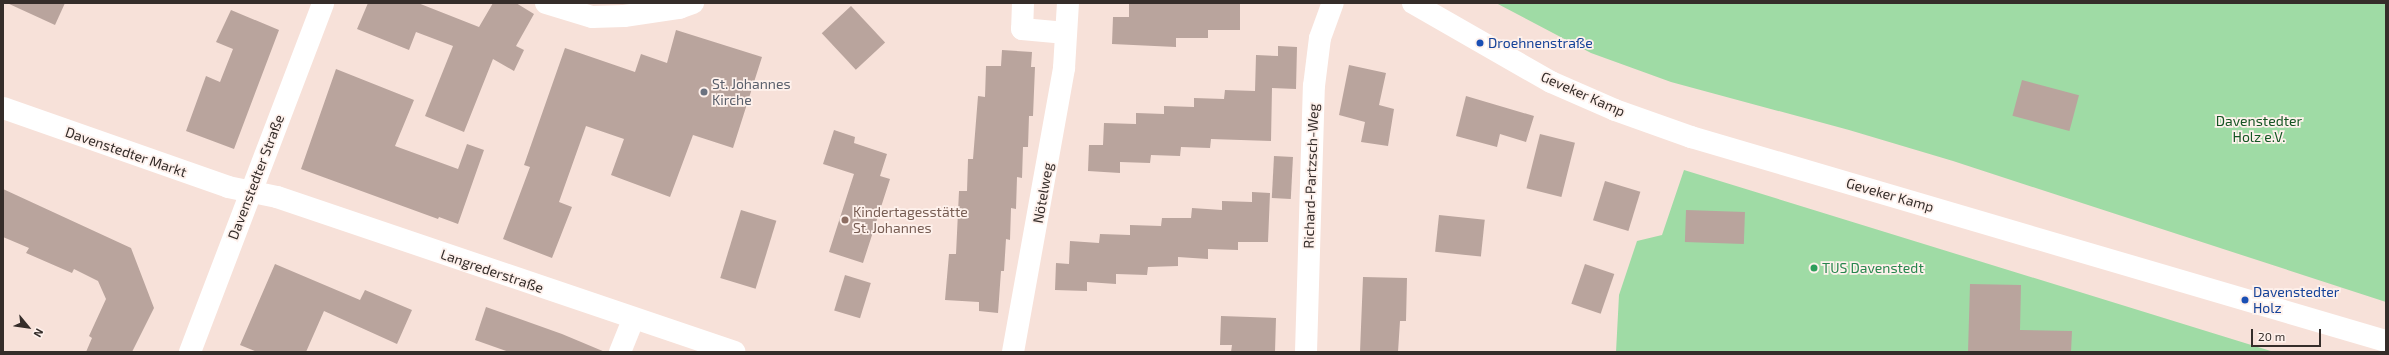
<!DOCTYPE html>
<meta charset="utf-8">
<style>
body{margin:0}
#map{position:relative;width:2389px;height:355px;overflow:hidden;background:#f7e1d9;font-family:"Exo 2",sans-serif}
div>[style]{position:absolute}
.green>*{inset:0;background:#9fdba5}
.building>*{inset:0;background:#b9a49d;transform-origin:0 0}
.street>*{height:22px;margin:-11px;padding:0 11px;transform-origin:11px;border-radius:11px;background:#fff}
.secondary>*{height:22px;margin:-11px;padding:0 11px;transform-origin:11px;border-radius:11px;background:#fff}
.dots>*{width:11px;height:11px;translate:-50% -50%;box-sizing:border-box;border:2px solid #fef1ec;border-radius:50%}
span{translate:-50% -50%;white-space:nowrap;text-align:center;line-height:1.15;-webkit-text-stroke:3.5px #fef1ec;paint-order:stroke}
.transit-label{font-size:14px;color:#164399}
.left{translate:0 -50%;text-align:left}
.worship-label{font-size:14px;color:#5b616d}
.street-label{font-size:14px;color:#352d2a}
.park-label{font-size:14px;color:#145523}
.education-label{font-size:14px;color:#785e54}
.leisure-label{font-size:14px;color:#27864d}
.frame{position:absolute;inset:0;border:4px solid #352d2a;pointer-events:none}
.north{position:absolute;left:8px;top:307px;width:40px;height:40px;-webkit-text-stroke:3px #fef1ec;paint-order:stroke;rotate:119deg;font-size:11px;font-weight:700;line-height:16px;text-align:center;color:#352d2a}
.north::after{content:'';display:block;margin:auto;width:14px;height:18px;background:#352d2a;clip-path:polygon(50% 0,100% 100%,50% 72%,0 100%)}
.scale{position:absolute;left:2251px;top:329px;width:70px;height:18px;box-sizing:border-box;border:2px solid #352d2a;border-top:0;padding-left:5px;font-size:12px;line-height:14px;white-space:nowrap;color:#352d2a;-webkit-text-stroke:3px #fef1ec;paint-order:stroke}
</style>
<div id="map">
<div class="green">
<div style="clip-path:polygon(1496px 3px,2386px 3px,2386px 302px,1953px 161px,1849px 130px,1671px 82px,1591px 53px)"></div>
<div style="clip-path:polygon(1684px 170px,2274px 352px,1616px 352px,1619px 295px,1637px 241px,1662px 235px)"></div>
</div>
<div class="building">
<div style="clip-path:polygon(7px 3px,65px 3px,55px 25px)"></div>
<div style="clip-path:polygon(368px 3px,418px 3px,479px 27px,493px 3px,516px 3px,534px 14px,516px 46px,524px 50px,514px 71px,493px 59px,464px 132px,425px 116px,453px 46px,416px 32px,409px 50px,357px 29px)"></div>
<div style="clip-path:polygon(1129px 3px,1240px 3px,1240px 30px,1208px 30px,1208px 38px,1176px 38px,1176px 47px,1112px 44px,1113px 17px,1129px 17px)"></div>
<div style="left:851px;top:6px;width:50px;height:40px;rotate:47deg"></div>
<div style="clip-path:polygon(231px 10px,279px 30px,234px 149px,186px 131px,206px 76px,220px 82px,233px 49px,216px 42px)"></div>
<div style="clip-path:polygon(676px 30px,762px 57px,733px 148px,693px 135px,670px 197px,611px 175px,624px 139px,586px 126px,559px 202px,572px 207px,552px 258px,503px 239px,530px 167px,524px 165px,565px 48px,635px 72px,641px 54px,667px 63px)"></div>
<div style="clip-path:polygon(1278px 46px,1297px 47px,1296px 89px,1272px 88px,1271px 141px,1211px 139px,1210px 148px,1181px 147px,1180px 156px,1151px 155px,1150px 163px,1120px 162px,1120px 173px,1088px 171px,1089px 145px,1103px 145px,1104px 123px,1136px 124px,1136px 113px,1164px 114px,1164px 106px,1194px 107px,1194px 98px,1224px 99px,1225px 90px,1255px 91px,1256px 55px,1278px 56px)"></div>
<div style="clip-path:polygon(1002px 50px,1032px 52px,1031px 67px,1035px 67px,1033px 116px,1029px 116px,1028px 147px,1023px 147px,1022px 178px,1017px 177px,1016px 209px,1011px 208px,1010px 240px,1006px 239px,1004px 271px,1001px 271px,998px 313px,979px 311px,979px 302px,945px 300px,949px 254px,956px 254px,959px 191px,967px 191px,968px 159px,973px 159px,978px 96px,985px 97px,986px 66px,1001px 66px)"></div>
<div style="clip-path:polygon(1349px 65px,1386px 73px,1379px 105px,1394px 109px,1388px 146px,1361px 142px,1365px 122px,1339px 115px)"></div>
<div style="clip-path:polygon(336px 69px,414px 100px,395px 146px,458px 169px,467px 144px,484px 150px,458px 224px,439px 217px,438px 219px,301px 169px)"></div>
<div style="left:2022px;top:80px;width:59px;height:37px;rotate:15deg"></div>
<div style="clip-path:polygon(1466px 96px,1534px 116px,1526px 142px,1500px 134px,1497px 147px,1456px 136px)"></div>
<div style="clip-path:polygon(834px 130px,855px 137px,854px 143px,887px 154px,880px 176px,890px 179px,863px 263px,829px 252px,854px 174px,823px 164px)"></div>
<div style="left:1540px;top:134px;width:36px;height:56px;rotate:14deg"></div>
<div style="left:1274px;top:156px;width:19px;height:42px;rotate:3deg"></div>
<div style="left:1605px;top:181px;width:37px;height:41px;rotate:17deg"></div>
<div style="clip-path:polygon(3px 189px,131px 248px,154px 308px,132px 352px,86px 352px,92px 338px,89px 336px,106px 299px,98px 281px,74px 269px,72px 273px,26px 253px,29px 248px,3px 237px)"></div>
<div style="clip-path:polygon(1252px 192px,1270px 193px,1268px 242px,1238px 242px,1238px 250px,1208px 249px,1208px 259px,1178px 257px,1178px 266px,1148px 267px,1147px 275px,1116px 274px,1116px 284px,1087px 282px,1087px 291px,1055px 290px,1056px 263px,1069px 264px,1070px 241px,1099px 243px,1100px 234px,1130px 235px,1130px 225px,1161px 226px,1162px 218px,1191px 218px,1192px 208px,1222px 210px,1222px 201px,1252px 202px)"></div>
<div style="left:741px;top:210px;width:37px;height:71px;rotate:17deg"></div>
<div style="left:1686px;top:210px;width:59px;height:32px;rotate:2deg"></div>
<div style="left:1439px;top:215px;width:46px;height:37px;rotate:6deg"></div>
<div style="clip-path:polygon(275px 264px,360px 300px,365px 290px,412px 310px,397px 344px,324px 311px,306px 352px,257px 352px,240px 345px)"></div>
<div style="left:1585px;top:264px;width:31px;height:42px;rotate:19deg"></div>
<div style="left:845px;top:275px;width:27px;height:37px;rotate:17deg"></div>
<div style="clip-path:polygon(1363px 277px,1407px 278px,1406px 321px,1400px 321px,1398px 352px,1360px 352px)"></div>
<div style="clip-path:polygon(1970px 284px,2021px 285px,2020px 330px,2072px 331px,2071px 352px,1968px 352px)"></div>
<div style="clip-path:polygon(486px 307px,562px 334px,605px 352px,509px 352px,475px 340px)"></div>
<div style="clip-path:polygon(1221px 316px,1276px 318px,1275px 352px,1231px 352px,1232px 345px,1220px 345px)"></div>
</div>
<div class="street">
<div style="left:546px;top:3px;width:48px;rotate:16.9deg"></div>
<div style="left:592px;top:17px;width:32px;rotate:-2deg"></div>
<div style="left:624px;top:16px;width:56px;rotate:-8.3deg"></div>
<div style="left:679px;top:8px;width:15px;rotate:-20deg"></div>
<div style="left:1023px;top:3px;width:26px;rotate:92deg"></div>
<div style="left:1022px;top:29px;width:44px;rotate:5.2deg"></div>
<div style="left:3px;top:108px;width:238px;rotate:19.3deg"></div>
<div style="left:228px;top:187px;width:50px;rotate:11.5deg"></div>
<div style="left:277px;top:197px;width:483px;rotate:18.7deg"></div>
<div style="left:620px;top:352px;width:35px;rotate:-68deg"></div>
<div style="left:1013px;top:352px;width:289px;rotate:-79.8deg"></div>
<div style="left:1064px;top:68px;width:65px;rotate:-86.5deg"></div>
<div style="left:1306px;top:352px;width:266px;rotate:-88.3deg"></div>
<div style="left:1314px;top:86px;width:48px;rotate:-82.9deg"></div>
<div style="left:1320px;top:38px;width:37px;rotate:-70deg"></div>
</div>
<div class="secondary">
<div style="left:1413px;top:3px;width:159px;rotate:29.8deg"></div>
<div style="left:1551px;top:82px;width:70px;rotate:23.6deg"></div>
<div style="left:1615px;top:110px;width:81px;rotate:19.6deg"></div>
<div style="left:1691px;top:137px;width:724px;rotate:16.36deg"></div>
<div style="left:190px;top:352px;width:373px;rotate:-69.1deg"></div>
</div>
<div class="dots">
<div style="left:1480px;top:43px;background:#1a4fb4"></div>
<div style="left:704px;top:92px;background:#6b7280"></div>
<div style="left:845px;top:220px;background:#8d6e63"></div>
<div style="left:1814px;top:268px;background:#2e9e5b"></div>
<div style="left:2245px;top:300px;background:#1a4fb4"></div>
</div>
<div class="transit-label">
<span class="left" style="left:1488px;top:43px">Droehnenstraße</span>
<span class="left" style="left:2253px;top:300px">Davenstedter<br>Holz</span>
</div>
<div class="worship-label">
<span class="left" style="left:712px;top:92px">St. Johannes<br>Kirche</span>
</div>
<div class="street-label">
<span style="left:1583px;top:94px;rotate:24deg">Geveker Kamp</span>
<span style="left:126px;top:152px;rotate:19deg">Davenstedter Markt</span>
<span style="left:1311px;top:176px;rotate:-88deg">Richard-Partzsch-Weg</span>
<span style="left:256px;top:177px;rotate:-69deg">Davenstedter Straße</span>
<span style="left:1043px;top:193px;rotate:-80deg">Nötelweg</span>
<span style="left:1890px;top:195px;rotate:16deg">Geveker Kamp</span>
<span style="left:492px;top:271px;rotate:19deg">Langrederstraße</span>
</div>
<div class="park-label">
<span style="left:2259px;top:129px">Davenstedter<br>Holz e.V.</span>
</div>
<div class="education-label">
<span class="left" style="left:853px;top:220px">Kindertagesstätte<br>St. Johannes</span>
</div>
<div class="leisure-label">
<span class="left" style="left:1822px;top:268px">TUS Davenstedt</span>
</div>
<div class="frame"></div>
<div class="north">N</div>
<div class="scale">20 m</div>
</div>
